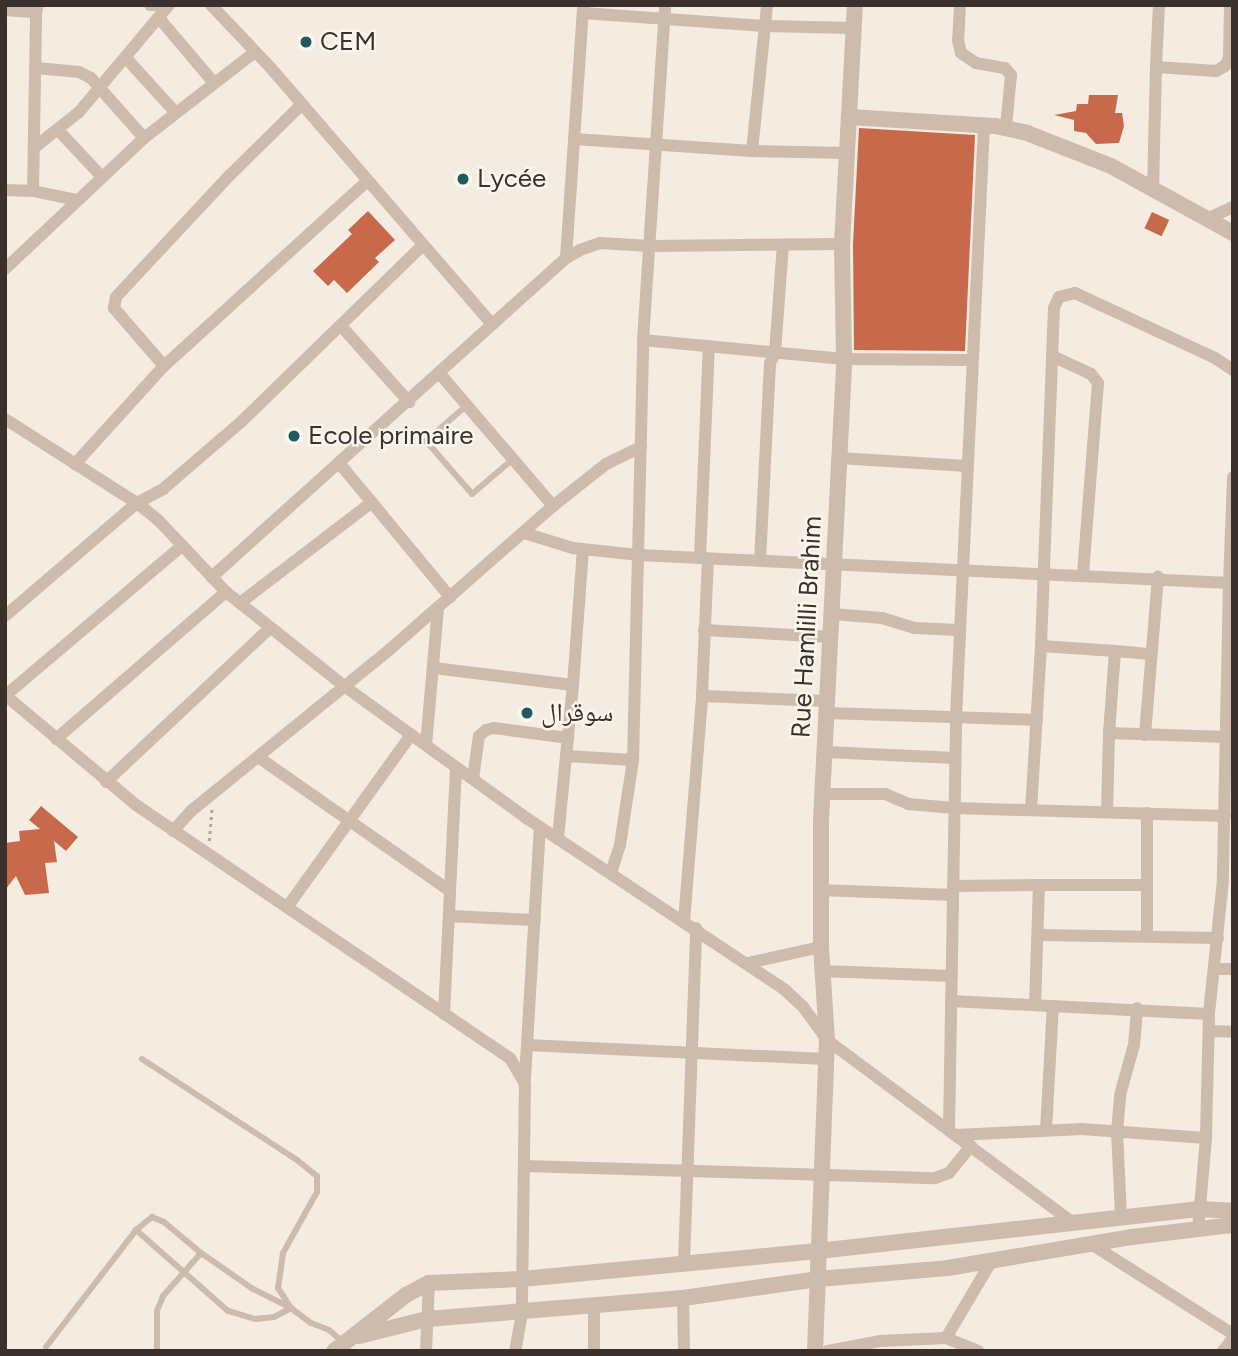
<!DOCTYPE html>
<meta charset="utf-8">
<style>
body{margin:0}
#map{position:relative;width:1238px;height:1356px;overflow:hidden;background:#f4ebe1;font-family:Figtree,"Noto Naskh Arabic",sans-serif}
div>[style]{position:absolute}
.building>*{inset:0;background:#c8694b;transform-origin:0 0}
.path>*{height:2.5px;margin-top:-1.25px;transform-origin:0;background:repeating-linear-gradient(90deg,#b9a596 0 3.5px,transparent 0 7px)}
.service>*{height:6px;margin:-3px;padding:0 3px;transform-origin:3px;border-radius:3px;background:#cdbbac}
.minor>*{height:12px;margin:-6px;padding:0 6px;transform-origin:6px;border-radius:6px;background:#cdbbac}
.tertiary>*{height:16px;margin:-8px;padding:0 8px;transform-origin:8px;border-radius:8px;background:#cdbbac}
.dots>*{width:19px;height:19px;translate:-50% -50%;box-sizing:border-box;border:4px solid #fbf5ee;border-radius:50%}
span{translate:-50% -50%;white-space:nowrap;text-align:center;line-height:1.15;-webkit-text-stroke:5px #fbf5ee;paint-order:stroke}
.poi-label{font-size:26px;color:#3b302b}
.left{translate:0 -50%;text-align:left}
.street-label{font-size:26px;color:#3b302b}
.frame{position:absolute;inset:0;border:7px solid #3b302b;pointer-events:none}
</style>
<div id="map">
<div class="building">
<div style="clip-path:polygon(1089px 95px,1118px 95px,1115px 113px,1122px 113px,1124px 126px,1119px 143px,1096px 144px,1086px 133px,1074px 131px,1074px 120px,1054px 115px,1076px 111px,1077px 104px,1088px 104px)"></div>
<div style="clip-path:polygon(859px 128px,975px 135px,965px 351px,854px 350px,853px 244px)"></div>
<div style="clip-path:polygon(368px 211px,395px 240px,375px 258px,379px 262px,347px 293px,334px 280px,328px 286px,313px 271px,352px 234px,348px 230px)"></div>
<div style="left:1152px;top:212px;width:19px;height:18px;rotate:25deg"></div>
<div style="clip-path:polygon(41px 806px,78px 837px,66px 851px,54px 841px,57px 862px,45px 863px,49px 893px,25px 895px,16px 876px,5px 890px,5px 843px,20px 841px,19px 831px,40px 829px,29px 820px)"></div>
</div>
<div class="path">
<div style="left:209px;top:841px;width:32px;rotate:-85deg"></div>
</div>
<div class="service">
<div style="left:467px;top:405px;width:55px;rotate:138.7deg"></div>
<div style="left:426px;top:441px;width:70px;rotate:49deg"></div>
<div style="left:472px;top:494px;width:54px;rotate:-40.5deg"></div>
<div style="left:142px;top:1059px;width:185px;rotate:33.1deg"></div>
<div style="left:297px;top:1160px;width:26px;rotate:39deg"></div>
<div style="left:317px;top:1176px;width:16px;rotate:90deg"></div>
<div style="left:317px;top:1192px;width:70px;rotate:119.1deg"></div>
<div style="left:283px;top:1253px;width:35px;rotate:98deg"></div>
<div style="left:278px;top:1288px;width:24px;rotate:57deg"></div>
<div style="left:291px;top:1308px;width:25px;rotate:37deg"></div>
<div style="left:311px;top:1323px;width:19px;rotate:21deg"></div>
<div style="left:329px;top:1330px;width:18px;rotate:41deg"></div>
<div style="left:46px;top:1347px;width:148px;rotate:-52.4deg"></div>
<div style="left:136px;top:1230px;width:21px;rotate:-39deg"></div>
<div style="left:152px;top:1217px;width:13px;rotate:23deg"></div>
<div style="left:164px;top:1222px;width:48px;rotate:40deg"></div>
<div style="left:201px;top:1253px;width:63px;rotate:34.7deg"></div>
<div style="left:253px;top:1289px;width:42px;rotate:26.6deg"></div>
<div style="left:291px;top:1308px;width:19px;rotate:152deg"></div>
<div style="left:274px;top:1317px;width:19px;rotate:174deg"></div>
<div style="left:255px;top:1319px;width:28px;rotate:-163deg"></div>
<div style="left:228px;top:1311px;width:123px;rotate:-138.6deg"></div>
<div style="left:157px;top:1351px;width:40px;rotate:-90deg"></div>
<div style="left:157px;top:1311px;width:16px;rotate:-68deg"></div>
<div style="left:163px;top:1296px;width:57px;rotate:-48.5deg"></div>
</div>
<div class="minor">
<div style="left:150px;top:5px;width:19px"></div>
<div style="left:211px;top:5px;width:86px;rotate:46.4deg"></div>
<div style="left:270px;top:67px;width:340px;rotate:49.2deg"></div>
<div style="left:960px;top:5px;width:35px;rotate:93deg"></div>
<div style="left:958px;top:40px;width:13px;rotate:77deg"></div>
<div style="left:961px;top:53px;width:18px;rotate:34deg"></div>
<div style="left:976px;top:63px;width:29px;rotate:10deg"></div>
<div style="left:1005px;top:68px;width:9px;rotate:49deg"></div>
<div style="left:1011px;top:75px;width:52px;rotate:95.5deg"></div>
<div style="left:1159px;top:5px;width:62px;rotate:92.8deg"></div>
<div style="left:1156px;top:67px;width:60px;rotate:3.8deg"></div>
<div style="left:1216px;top:71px;width:10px;rotate:-29deg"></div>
<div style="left:1225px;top:66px;width:9px;rotate:-63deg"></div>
<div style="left:1229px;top:58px;width:53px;rotate:-88.9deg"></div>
<div style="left:5px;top:10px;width:31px;rotate:4deg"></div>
<div style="left:36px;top:12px;width:7px;rotate:-74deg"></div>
<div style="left:583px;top:13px;width:182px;rotate:4.1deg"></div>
<div style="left:765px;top:26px;width:88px;rotate:1.3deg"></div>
<div style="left:159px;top:18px;width:84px;rotate:49.8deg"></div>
<div style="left:126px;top:58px;width:73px;rotate:47.8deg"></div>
<div style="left:37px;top:68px;width:42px;rotate:5.4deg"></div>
<div style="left:79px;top:72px;width:13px;rotate:27deg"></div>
<div style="left:91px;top:78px;width:80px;rotate:48.5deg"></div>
<div style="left:58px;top:130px;width:64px;rotate:46.9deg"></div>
<div style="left:574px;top:139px;width:178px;rotate:3.9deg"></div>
<div style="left:752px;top:151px;width:96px;rotate:1.2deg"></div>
<div style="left:35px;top:147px;width:56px;rotate:-38.5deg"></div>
<div style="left:79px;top:112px;width:138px;rotate:-50deg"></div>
<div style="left:752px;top:151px;width:147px;rotate:-84.1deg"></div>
<div style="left:1153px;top:189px;width:122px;rotate:-88.6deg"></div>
<div style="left:5px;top:190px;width:28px;rotate:2deg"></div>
<div style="left:33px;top:191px;width:44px;rotate:11.8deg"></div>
<div style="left:33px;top:191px;width:179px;rotate:-89deg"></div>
<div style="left:1207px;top:219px;width:29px;rotate:-25deg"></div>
<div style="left:842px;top:244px;width:192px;rotate:179.4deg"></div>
<div style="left:650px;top:246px;width:50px;rotate:-176.6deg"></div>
<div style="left:600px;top:243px;width:21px;rotate:161deg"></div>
<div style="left:580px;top:250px;width:16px;rotate:150deg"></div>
<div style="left:566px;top:258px;width:477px;rotate:138deg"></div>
<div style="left:212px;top:577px;width:21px;rotate:47deg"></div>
<div style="left:226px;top:592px;width:151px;rotate:38.5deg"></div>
<div style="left:344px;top:686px;width:227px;rotate:35.9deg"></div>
<div style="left:528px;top:819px;width:309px;rotate:33.6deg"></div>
<div style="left:785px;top:990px;width:26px;rotate:43deg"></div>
<div style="left:804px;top:1008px;width:39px;rotate:54deg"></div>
<div style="left:827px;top:1040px;width:307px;rotate:36.6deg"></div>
<div style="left:566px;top:258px;width:253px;rotate:-86.1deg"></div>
<div style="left:5px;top:269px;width:191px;rotate:-43.3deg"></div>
<div style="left:144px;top:138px;width:140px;rotate:-37.8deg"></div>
<div style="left:342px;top:327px;width:101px;rotate:48.2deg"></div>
<div style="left:643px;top:340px;width:202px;rotate:5.4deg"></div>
<div style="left:844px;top:359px;width:128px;rotate:0.4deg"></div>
<div style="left:1052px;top:356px;width:43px;rotate:24.8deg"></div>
<div style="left:1091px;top:374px;width:11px;rotate:52deg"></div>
<div style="left:1098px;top:383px;width:193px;rotate:94.5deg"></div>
<div style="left:164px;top:366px;width:77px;rotate:-130.8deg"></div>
<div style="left:114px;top:308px;width:11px;rotate:-80deg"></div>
<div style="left:116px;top:297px;width:164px;rotate:-47deg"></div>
<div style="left:228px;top:177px;width:104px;rotate:-44.6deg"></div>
<div style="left:440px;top:374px;width:174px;rotate:49.4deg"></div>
<div style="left:5px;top:419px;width:156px;rotate:32.5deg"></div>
<div style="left:137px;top:503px;width:28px;rotate:39deg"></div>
<div style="left:159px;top:521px;width:77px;rotate:46.6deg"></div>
<div style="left:839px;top:458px;width:128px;rotate:3.6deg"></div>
<div style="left:75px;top:464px;width:132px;rotate:-47.8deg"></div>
<div style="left:164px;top:366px;width:275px;rotate:-42.3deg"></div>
<div style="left:340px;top:464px;width:173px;rotate:50.4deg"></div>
<div style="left:524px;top:533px;width:51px;rotate:17deg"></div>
<div style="left:573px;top:548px;width:65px;rotate:6.1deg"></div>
<div style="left:638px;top:555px;width:592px;rotate:2.71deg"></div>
<div style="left:1229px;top:583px;width:297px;rotate:91.2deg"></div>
<div style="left:1223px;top:880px;width:135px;rotate:96deg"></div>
<div style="left:700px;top:558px;width:212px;rotate:-87.6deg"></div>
<div style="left:760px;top:561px;width:198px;rotate:-87.1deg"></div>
<div style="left:770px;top:363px;width:11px;rotate:-63deg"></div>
<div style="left:775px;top:353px;width:108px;rotate:-85.8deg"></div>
<div style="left:1229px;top:583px;width:106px;rotate:-87.8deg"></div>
<div style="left:240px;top:603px;width:166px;rotate:-37.4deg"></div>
<div style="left:832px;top:614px;width:50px;rotate:4.6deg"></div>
<div style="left:882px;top:618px;width:34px;rotate:17deg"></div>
<div style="left:914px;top:628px;width:45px;rotate:2.5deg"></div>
<div style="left:5px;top:616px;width:174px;rotate:-40.6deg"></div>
<div style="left:137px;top:503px;width:30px;rotate:-28deg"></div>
<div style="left:163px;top:489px;width:104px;rotate:-40.7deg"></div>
<div style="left:242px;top:421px;width:252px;rotate:-44.2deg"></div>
<div style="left:704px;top:630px;width:127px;rotate:3.2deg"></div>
<div style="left:1115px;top:651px;width:74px;rotate:-176.1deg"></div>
<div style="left:1041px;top:646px;width:338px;rotate:-87.8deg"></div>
<div style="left:1054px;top:308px;width:12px;rotate:-66deg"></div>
<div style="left:1059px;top:297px;width:16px;rotate:-14deg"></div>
<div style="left:1075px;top:293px;width:154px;rotate:24.9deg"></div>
<div style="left:1215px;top:358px;width:22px;rotate:34deg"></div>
<div style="left:434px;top:668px;width:140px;rotate:7deg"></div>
<div style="left:573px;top:685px;width:155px;rotate:95.6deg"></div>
<div style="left:573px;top:685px;width:136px;rotate:-85.8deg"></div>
<div style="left:5px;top:695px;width:171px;rotate:40deg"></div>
<div style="left:136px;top:805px;width:452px;rotate:34.1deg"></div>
<div style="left:510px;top:1058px;width:30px;rotate:60deg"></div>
<div style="left:525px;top:1084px;width:229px;rotate:90.8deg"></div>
<div style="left:522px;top:1313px;width:39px;rotate:100deg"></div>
<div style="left:6px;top:695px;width:231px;rotate:-40.3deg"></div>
<div style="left:702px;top:696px;width:126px;rotate:2.3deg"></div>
<div style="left:827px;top:713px;width:210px;rotate:1.9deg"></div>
<div style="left:1109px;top:733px;width:82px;rotate:-85.8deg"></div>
<div style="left:1115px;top:651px;width:36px;rotate:5deg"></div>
<div style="left:1145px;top:735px;width:159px;rotate:-85.3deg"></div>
<div style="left:56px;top:739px;width:225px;rotate:-40.9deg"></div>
<div style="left:426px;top:745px;width:138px;rotate:-85deg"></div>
<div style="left:825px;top:752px;width:130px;rotate:2.6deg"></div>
<div style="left:566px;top:756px;width:67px;rotate:3.4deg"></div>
<div style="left:633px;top:760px;width:86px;rotate:98.7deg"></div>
<div style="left:620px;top:845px;width:29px;rotate:108deg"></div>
<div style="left:258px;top:757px;width:234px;rotate:34.9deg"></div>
<div style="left:633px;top:760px;width:420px;rotate:-88.6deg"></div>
<div style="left:643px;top:340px;width:336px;rotate:-86.2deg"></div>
<div style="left:473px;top:779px;width:43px;rotate:-82.1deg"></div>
<div style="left:479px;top:736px;width:9px;rotate:-41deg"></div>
<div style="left:486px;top:730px;width:8px;rotate:-14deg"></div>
<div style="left:494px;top:728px;width:75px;rotate:7.7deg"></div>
<div style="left:106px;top:782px;width:225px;rotate:-43.2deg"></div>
<div style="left:823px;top:794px;width:62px"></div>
<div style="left:885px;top:794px;width:25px;rotate:23deg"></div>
<div style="left:908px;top:804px;width:46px;rotate:5deg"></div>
<div style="left:954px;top:808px;width:271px;rotate:1.7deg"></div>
<div style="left:1031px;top:810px;width:164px;rotate:-86.5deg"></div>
<div style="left:1107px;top:812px;width:79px;rotate:-88.5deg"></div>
<div style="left:1109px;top:733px;width:117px;rotate:2deg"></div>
<div style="left:1147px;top:813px;width:123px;rotate:90deg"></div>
<div style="left:173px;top:831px;width:27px;rotate:-48deg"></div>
<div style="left:191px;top:811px;width:254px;rotate:-39.1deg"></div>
<div style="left:388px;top:651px;width:220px;rotate:-41.3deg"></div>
<div style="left:553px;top:506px;width:68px;rotate:-38.4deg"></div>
<div style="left:606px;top:464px;width:39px;rotate:-26deg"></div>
<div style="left:1039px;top:885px;width:108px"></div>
<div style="left:953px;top:886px;width:86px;rotate:-0.7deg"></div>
<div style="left:1039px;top:885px;width:120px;rotate:91.9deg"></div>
<div style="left:820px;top:890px;width:133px;rotate:2.2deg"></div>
<div style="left:288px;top:906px;width:211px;rotate:-54.3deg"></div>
<div style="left:449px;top:916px;width:86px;rotate:2.7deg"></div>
<div style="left:684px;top:922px;width:227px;rotate:-85.4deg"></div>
<div style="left:702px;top:696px;width:137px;rotate:-87.5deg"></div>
<div style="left:1039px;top:935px;width:179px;rotate:1deg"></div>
<div style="left:748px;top:963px;width:75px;rotate:-12.4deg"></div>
<div style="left:1215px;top:969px;width:18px"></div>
<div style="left:823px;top:971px;width:129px;rotate:2.2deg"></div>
<div style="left:951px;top:1001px;width:258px;rotate:2.9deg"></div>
<div style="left:1209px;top:1014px;width:124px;rotate:91.4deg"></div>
<div style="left:1206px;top:1138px;width:91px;rotate:95deg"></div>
<div style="left:444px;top:1014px;width:247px;rotate:-87.2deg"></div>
<div style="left:1209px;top:1031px;width:24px;rotate:2deg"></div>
<div style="left:527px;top:1045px;width:299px;rotate:2.7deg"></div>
<div style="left:525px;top:1078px;width:251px;rotate:-86.6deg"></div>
<div style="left:949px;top:1129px;width:412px;rotate:-89deg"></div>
<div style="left:956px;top:717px;width:593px;rotate:-87.29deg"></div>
<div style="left:1046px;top:1130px;width:124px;rotate:-86.8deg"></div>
<div style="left:956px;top:1135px;width:126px;rotate:-2.7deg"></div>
<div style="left:1082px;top:1129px;width:124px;rotate:4.2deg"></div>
<div style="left:524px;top:1166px;width:411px;rotate:1.7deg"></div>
<div style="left:935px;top:1178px;width:15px;rotate:-20deg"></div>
<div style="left:949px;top:1173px;width:35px;rotate:-51deg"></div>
<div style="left:1121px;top:1216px;width:84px;rotate:-92.7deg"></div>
<div style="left:1117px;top:1132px;width:37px;rotate:-85deg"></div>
<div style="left:1120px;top:1095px;width:52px;rotate:-74.4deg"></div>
<div style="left:1134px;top:1045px;width:37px;rotate:-85deg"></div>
<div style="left:1091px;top:1244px;width:168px;rotate:32.4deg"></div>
<div style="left:684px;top:1263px;width:335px;rotate:-87.9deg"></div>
<div style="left:683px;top:1298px;width:53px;rotate:88.9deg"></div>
<div style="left:946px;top:1338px;width:88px;rotate:-59.4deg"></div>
<div style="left:426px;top:1351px;width:68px;rotate:-87.5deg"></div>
<div style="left:594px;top:1351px;width:45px;rotate:-90deg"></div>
<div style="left:828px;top:1351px;width:54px;rotate:-10.7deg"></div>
<div style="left:881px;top:1341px;width:65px;rotate:-2.6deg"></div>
<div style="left:946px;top:1338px;width:35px;rotate:22deg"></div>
<div style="left:1223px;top:1351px;width:16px;rotate:-52deg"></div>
</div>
<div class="tertiary">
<div style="left:849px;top:117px;width:146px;rotate:3.5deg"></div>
<div style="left:995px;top:126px;width:33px;rotate:12deg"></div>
<div style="left:1027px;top:133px;width:90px;rotate:21.4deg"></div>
<div style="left:1111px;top:166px;width:139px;rotate:28.8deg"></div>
<div style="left:359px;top:1336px;width:70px;rotate:-14deg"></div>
<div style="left:427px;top:1319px;width:257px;rotate:-4.7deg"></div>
<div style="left:683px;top:1298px;width:136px;rotate:-8deg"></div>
<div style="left:818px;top:1279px;width:130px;rotate:-4.8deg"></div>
<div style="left:948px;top:1268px;width:187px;rotate:-9.6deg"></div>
<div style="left:1132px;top:1237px;width:102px;rotate:-6.8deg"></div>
<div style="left:334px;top:1351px;width:91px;rotate:-37.9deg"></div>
<div style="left:406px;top:1295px;width:26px;rotate:-28deg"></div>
<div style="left:429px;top:1283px;width:93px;rotate:-2.5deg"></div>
<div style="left:522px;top:1279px;width:297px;rotate:-5.4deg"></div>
<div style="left:818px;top:1251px;width:382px;rotate:-6.3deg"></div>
<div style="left:1198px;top:1209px;width:35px;rotate:3deg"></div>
<div style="left:815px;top:1351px;width:311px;rotate:-87.8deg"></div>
<div style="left:827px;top:1040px;width:93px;rotate:-93.7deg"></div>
<div style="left:821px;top:947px;width:127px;rotate:-90deg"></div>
<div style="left:821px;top:820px;width:462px;rotate:-87.1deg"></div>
<div style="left:844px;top:359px;width:115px;rotate:-91deg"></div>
<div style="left:842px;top:244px;width:239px;rotate:-86.9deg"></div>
</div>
<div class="dots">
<div style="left:306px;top:42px;background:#1f5a5e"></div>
<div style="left:463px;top:179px;background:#1f5a5e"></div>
<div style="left:294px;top:436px;background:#1f5a5e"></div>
<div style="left:527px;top:713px;background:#1f5a5e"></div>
</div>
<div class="poi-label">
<span class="left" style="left:320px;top:42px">CEM</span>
<span class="left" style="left:477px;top:179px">Lycée</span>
<span class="left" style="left:308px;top:436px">Ecole primaire</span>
<span class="left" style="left:541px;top:713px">سوقرال</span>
</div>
<div class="street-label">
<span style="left:807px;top:627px;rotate:-87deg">Rue Hamlilli Brahim</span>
</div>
<div class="frame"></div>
</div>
